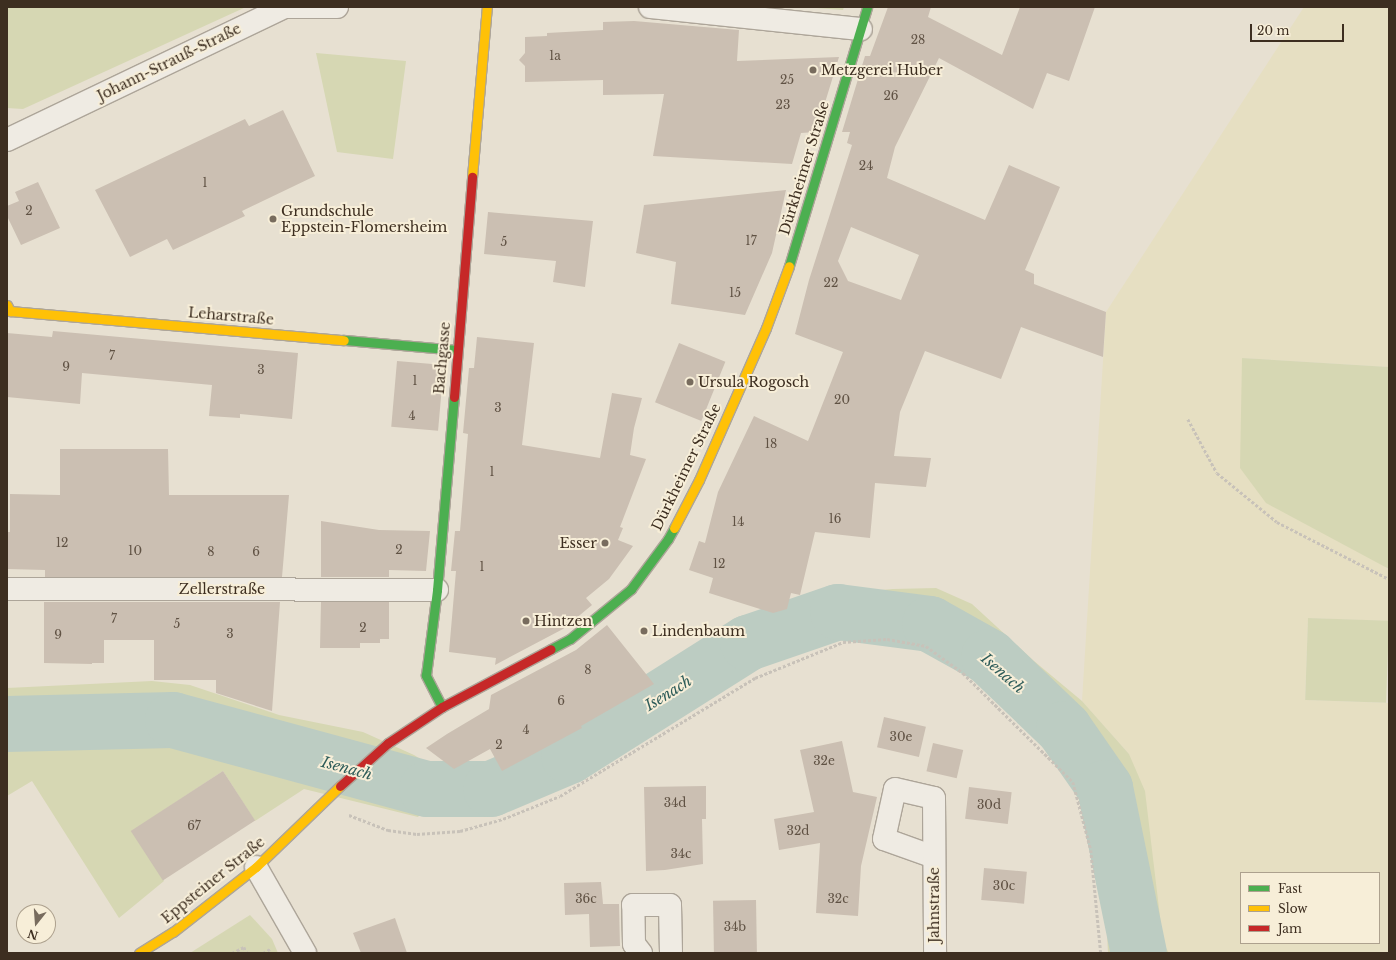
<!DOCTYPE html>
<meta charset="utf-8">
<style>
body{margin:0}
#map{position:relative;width:1396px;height:960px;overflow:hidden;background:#e7e0d1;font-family:"Libre Baskerville",serif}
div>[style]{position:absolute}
.farmland>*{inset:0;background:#e6dfc2}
.green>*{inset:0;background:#d6d7b3;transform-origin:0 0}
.river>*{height:56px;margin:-28px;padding:0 28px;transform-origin:28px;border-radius:28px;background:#bcccc2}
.building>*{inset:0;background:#cbbfb2;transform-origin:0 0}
.path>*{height:2.5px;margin-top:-1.25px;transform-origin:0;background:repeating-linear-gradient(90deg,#c8c2b9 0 3px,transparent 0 5px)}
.roads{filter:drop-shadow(1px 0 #ada599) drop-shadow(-1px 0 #ada599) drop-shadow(0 1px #ada599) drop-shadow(0 -1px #ada599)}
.street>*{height:22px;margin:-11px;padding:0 11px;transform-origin:11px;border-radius:11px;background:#efebe3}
.fast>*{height:9px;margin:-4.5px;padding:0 4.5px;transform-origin:4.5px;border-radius:4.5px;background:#4caf50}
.slow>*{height:9px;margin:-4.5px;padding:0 4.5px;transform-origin:4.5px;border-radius:4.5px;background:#ffc107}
.jam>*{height:9px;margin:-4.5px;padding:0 4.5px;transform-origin:4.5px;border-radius:4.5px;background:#c62828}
.dots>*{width:11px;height:11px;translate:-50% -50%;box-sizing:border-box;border:2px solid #f7eed8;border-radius:50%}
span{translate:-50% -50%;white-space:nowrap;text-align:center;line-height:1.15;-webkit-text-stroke:4px #f7eed8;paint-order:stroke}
.number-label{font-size:12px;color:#605244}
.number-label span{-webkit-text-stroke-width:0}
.street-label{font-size:14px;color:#3d2e20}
.poi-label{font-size:14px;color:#3d2e20}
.left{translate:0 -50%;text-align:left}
.right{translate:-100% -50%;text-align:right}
.water-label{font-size:15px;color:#2f5d5a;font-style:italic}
.frame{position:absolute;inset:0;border:8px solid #3d2e20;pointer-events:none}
.legend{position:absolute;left:1240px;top:872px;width:140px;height:72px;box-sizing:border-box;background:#f7eed8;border:1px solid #ada18e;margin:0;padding:5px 7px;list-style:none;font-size:12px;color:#3d2e20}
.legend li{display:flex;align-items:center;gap:8px;height:20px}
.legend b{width:20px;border:1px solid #ada18e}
.north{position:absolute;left:16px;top:904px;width:40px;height:40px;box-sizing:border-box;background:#f7eed8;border:1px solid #ada18e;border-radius:50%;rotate:197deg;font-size:11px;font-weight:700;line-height:16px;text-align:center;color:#3d2e20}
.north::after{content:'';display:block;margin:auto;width:14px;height:18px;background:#786c5e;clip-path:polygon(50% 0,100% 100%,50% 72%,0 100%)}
.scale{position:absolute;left:1250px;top:24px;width:94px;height:18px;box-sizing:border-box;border:2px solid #3d2e20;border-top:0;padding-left:5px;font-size:12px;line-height:14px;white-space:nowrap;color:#3d2e20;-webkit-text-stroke:3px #f7eed8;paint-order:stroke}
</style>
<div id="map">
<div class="farmland">
<div style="clip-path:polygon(evenodd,1304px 7px,1389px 7px,1389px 367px,1242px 358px,1386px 568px,1389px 569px,1389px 621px,1308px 618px,1305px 700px,1389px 703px,1389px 953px,1169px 953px,1163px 942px,1129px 754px,1082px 701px,1106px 312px,1304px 7px,1241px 873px,1379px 873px,1379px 943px,1241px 943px,1241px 873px)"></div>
</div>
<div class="green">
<div style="clip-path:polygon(7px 7px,246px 7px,23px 109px,7px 108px)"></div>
<div style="clip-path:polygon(803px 7px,844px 7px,843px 10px)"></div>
<div style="clip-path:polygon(316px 53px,406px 61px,393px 159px,337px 152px)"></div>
<div style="clip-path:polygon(1242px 358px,1389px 367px,1389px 569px,1266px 503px,1240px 468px)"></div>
<div style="clip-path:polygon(936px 588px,972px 604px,1034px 661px,1082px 701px,1129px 754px,1145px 791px,1163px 942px,1169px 953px,1108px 953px,1105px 892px,1089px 785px,1040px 728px,959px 656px,909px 626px,834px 627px,700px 690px,617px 745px,514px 801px,450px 812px,425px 808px,418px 817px,304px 789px,255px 821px,223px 771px,132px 831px,164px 881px,119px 918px,32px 781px,7px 796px,7px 688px,152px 681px,190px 685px,279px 715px,363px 732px,414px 755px,450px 777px,506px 777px,561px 746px,598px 717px,763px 618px,816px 601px,855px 592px,893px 589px)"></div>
<div style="left:1308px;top:618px;width:81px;height:82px;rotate:2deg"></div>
<div style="clip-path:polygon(250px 915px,272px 939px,278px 953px,190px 953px)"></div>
</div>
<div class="river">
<div style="left:7px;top:724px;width:166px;rotate:-1.4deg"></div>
<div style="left:173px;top:720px;width:263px;rotate:15.2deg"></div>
<div style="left:427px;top:789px;width:64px"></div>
<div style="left:491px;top:789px;width:85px;rotate:-22.9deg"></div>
<div style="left:569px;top:756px;width:212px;rotate:-32.3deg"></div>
<div style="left:748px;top:643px;width:95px;rotate:-19deg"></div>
<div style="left:838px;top:612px;width:93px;rotate:7.4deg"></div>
<div style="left:930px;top:624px;width:68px;rotate:29.2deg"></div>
<div style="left:989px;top:657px;width:104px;rotate:43.8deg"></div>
<div style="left:1064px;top:729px;width:72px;rotate:55.2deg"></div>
<div style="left:1105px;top:788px;width:168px;rotate:78.4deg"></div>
</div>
<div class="building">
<div style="clip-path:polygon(evenodd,888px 7px,931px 7px,928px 17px,1002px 55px,1020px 7px,1095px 7px,1069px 81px,1047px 73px,1033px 109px,939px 58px,895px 147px,887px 178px,985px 220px,1009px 165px,1060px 187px,1025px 270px,1034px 274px,1034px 284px,1106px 312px,1103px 357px,1021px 327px,1001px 379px,925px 351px,900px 412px,894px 456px,931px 458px,926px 487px,875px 483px,870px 538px,815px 532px,800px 595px,791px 593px,787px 609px,773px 613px,709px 593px,713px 578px,689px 570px,699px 541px,705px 543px,718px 492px,754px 416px,808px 441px,843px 352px,795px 334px,809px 280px,852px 145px,847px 143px,850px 132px,842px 132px,865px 56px,870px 56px,888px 7px,851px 227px,919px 255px,901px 300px,848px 281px,838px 261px,851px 227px)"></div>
<div style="clip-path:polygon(634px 21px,739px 30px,737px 61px,839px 57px,816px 132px,801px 133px,792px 164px,653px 156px,664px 94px,603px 95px,603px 80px,525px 82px,525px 66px,519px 60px,525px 53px,525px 37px,547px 36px,547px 33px,603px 30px,603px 22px)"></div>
<div style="clip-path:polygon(283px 110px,315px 176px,242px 211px,245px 216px,173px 250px,167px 239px,130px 257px,95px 190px,245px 119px,249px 126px)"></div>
<div style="clip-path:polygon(38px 182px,60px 228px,21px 245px,7px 216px,7px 206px,19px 201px,15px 192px)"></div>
<div style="clip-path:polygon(786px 190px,772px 253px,745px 315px,671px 304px,676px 262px,636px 253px,644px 205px)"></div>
<div style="clip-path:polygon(488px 212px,593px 221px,585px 287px,553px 282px,556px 261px,484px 254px)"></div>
<div style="clip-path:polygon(53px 331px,298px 353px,292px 419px,240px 414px,240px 418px,209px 416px,212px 385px,82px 373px,80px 404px,7px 397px,7px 333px,52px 337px)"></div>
<div style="clip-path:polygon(477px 337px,534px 343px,522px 445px,600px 458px,612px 393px,642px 398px,634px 428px,630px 455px,646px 459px,620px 527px,623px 528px,618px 540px,633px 546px,609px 579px,586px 598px,592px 605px,563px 629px,495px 665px,496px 658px,449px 652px,456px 571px,451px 571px,455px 531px,460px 531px,468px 434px,463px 433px,469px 368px,474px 368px)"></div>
<div style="left:679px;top:343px;width:50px;height:64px;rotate:22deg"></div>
<div style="left:397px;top:361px;width:47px;height:66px;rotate:5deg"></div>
<div style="clip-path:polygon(60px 449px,168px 449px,169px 495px,289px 495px,282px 577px,45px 577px,45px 570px,7px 569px,7px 532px,10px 532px,10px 494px,60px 495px)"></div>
<div style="clip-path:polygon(321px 521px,379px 530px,430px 531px,426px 571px,389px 570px,389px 577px,321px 577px)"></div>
<div style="clip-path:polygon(44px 602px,280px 602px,272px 711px,216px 693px,216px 680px,154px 680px,154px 640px,104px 640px,104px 663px,92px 663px,92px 664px,44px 663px)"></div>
<div style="clip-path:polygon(321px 602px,389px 602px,389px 639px,380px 639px,380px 643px,360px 643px,360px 648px,320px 648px)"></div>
<div style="clip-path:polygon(607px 625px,654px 684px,581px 726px,582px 728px,502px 771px,490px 749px,454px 769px,426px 748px,447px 734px,489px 709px,491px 695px,576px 650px)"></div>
<div style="left:884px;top:717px;width:43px;height:31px;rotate:13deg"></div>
<div style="clip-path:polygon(842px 741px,853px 792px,877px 797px,861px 866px,858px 916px,816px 913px,820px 843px,779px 850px,774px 819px,814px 812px,800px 750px)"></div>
<div style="left:933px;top:743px;width:31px;height:29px;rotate:13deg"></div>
<div style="left:223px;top:771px;width:59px;height:110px;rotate:57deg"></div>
<div style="clip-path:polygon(706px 786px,706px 819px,702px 819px,703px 864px,665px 870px,646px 871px,644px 787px)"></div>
<div style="left:969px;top:787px;width:43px;height:32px;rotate:7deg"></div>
<div style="left:984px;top:868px;width:43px;height:32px;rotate:5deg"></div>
<div style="clip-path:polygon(601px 882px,603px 904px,619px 904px,620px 946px,590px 947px,589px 914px,565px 915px,564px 883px)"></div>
<div style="left:756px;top:900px;width:53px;height:43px;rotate:89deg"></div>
<div style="clip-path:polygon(395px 918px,407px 953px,361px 953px,353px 933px)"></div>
</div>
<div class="path">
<div style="left:1188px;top:419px;width:61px;rotate:61.8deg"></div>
<div style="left:1217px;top:473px;width:77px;rotate:39.2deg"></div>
<div style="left:1277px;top:522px;width:126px;rotate:27deg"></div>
<div style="left:349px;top:815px;width:42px;rotate:21deg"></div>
<div style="left:388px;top:830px;width:29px;rotate:8deg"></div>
<div style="left:417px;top:834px;width:43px;rotate:-4deg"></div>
<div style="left:460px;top:831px;width:45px;rotate:-15.6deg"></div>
<div style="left:503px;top:819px;width:61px;rotate:-22deg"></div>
<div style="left:560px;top:796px;width:228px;rotate:-31.2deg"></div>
<div style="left:755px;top:678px;width:95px;rotate:-22.2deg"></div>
<div style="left:843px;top:642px;width:44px;rotate:-3.9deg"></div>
<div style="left:887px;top:639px;width:40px;rotate:10deg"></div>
<div style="left:926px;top:646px;width:46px;rotate:36.1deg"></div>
<div style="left:963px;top:673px;width:155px;rotate:44.7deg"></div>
<div style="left:1073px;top:782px;width:70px;rotate:75.2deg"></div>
<div style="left:1091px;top:850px;width:103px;rotate:84.5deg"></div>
<div style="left:232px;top:953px;width:13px;rotate:-27deg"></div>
<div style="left:244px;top:947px;width:7px;rotate:63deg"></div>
<div style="left:263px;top:953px;width:8px;rotate:-30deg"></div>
</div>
<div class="roads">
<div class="street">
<div style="left:650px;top:7px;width:212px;rotate:6deg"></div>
<div style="left:7px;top:140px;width:307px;rotate:-25.6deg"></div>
<div style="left:284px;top:7px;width:53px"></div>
<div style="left:7px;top:589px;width:430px;rotate:0.1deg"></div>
<div style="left:934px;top:857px;width:53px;rotate:-160.2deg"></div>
<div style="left:884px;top:839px;width:51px;rotate:-77.6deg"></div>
<div style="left:895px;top:789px;width:40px;rotate:13deg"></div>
<div style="left:934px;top:798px;width:155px;rotate:89.6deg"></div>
<div style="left:256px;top:867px;width:99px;rotate:60.3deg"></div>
<div style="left:641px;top:953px;width:11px;rotate:-128deg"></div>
<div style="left:634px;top:944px;width:39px;rotate:-91deg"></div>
<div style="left:633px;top:905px;width:37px"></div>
<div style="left:670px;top:905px;width:48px;rotate:88.8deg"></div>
</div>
<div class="fast">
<div style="left:789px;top:266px;width:270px;rotate:-73.2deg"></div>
<div style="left:344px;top:340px;width:112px;rotate:5.1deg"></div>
<div style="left:551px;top:649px;width:21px;rotate:-28deg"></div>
<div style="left:570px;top:639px;width:79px;rotate:-39.3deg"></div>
<div style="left:631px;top:589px;width:62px;rotate:-53.5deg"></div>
<div style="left:668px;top:539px;width:13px;rotate:-61deg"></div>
<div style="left:442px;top:707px;width:36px;rotate:-117deg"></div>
<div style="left:426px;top:675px;width:86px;rotate:-82.6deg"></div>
<div style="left:437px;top:590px;width:194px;rotate:-85deg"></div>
</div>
<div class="slow">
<div style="left:472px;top:177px;width:171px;rotate:-85deg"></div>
<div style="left:7px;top:305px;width:7px;rotate:63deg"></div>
<div style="left:10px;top:311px;width:335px;rotate:5deg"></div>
<div style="left:674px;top:528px;width:54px;rotate:-62.5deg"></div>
<div style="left:699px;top:480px;width:166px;rotate:-66.2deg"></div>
<div style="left:766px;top:328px;width:66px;rotate:-69.6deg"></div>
<div style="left:139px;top:953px;width:40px;rotate:-32deg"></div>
<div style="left:173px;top:932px;width:105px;rotate:-38.1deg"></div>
<div style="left:256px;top:867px;width:117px;rotate:-44deg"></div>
</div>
<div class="jam">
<div style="left:454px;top:397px;width:221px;rotate:-85.3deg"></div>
<div style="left:340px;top:786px;width:64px;rotate:-41.9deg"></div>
<div style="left:388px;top:743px;width:65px;rotate:-33.7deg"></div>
<div style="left:442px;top:707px;width:123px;rotate:-28deg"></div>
</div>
</div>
<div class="dots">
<div style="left:813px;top:70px;background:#786c5e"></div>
<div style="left:273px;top:219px;background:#786c5e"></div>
<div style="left:690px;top:382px;background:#786c5e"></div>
<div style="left:605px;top:543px;background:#786c5e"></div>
<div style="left:526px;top:621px;background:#786c5e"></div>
<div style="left:644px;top:631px;background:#786c5e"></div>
</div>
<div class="number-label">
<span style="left:918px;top:40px">28</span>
<span style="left:555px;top:56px">1a</span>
<span style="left:787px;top:80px">25</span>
<span style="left:891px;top:96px">26</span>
<span style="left:783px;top:105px">23</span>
<span style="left:866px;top:166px">24</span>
<span style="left:205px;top:183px">1</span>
<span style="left:29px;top:211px">2</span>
<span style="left:751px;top:241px">17</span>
<span style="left:504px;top:242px">5</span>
<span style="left:831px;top:283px">22</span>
<span style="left:735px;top:293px">15</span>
<span style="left:112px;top:356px">7</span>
<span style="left:66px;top:367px">9</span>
<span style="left:261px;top:370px">3</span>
<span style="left:415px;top:381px">1</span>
<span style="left:842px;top:400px">20</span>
<span style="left:498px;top:408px">3</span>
<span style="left:412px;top:416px">4</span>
<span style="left:771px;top:444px">18</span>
<span style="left:492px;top:472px">1</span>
<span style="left:835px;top:519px">16</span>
<span style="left:738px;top:522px">14</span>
<span style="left:62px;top:543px">12</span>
<span style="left:399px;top:550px">2</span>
<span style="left:135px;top:551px">10</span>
<span style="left:211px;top:552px">8</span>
<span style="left:256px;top:552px">6</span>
<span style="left:719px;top:564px">12</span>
<span style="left:482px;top:567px">1</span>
<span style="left:114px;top:619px">7</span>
<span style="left:177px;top:624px">5</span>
<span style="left:363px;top:628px">2</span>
<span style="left:230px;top:634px">3</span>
<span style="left:58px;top:635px">9</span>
<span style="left:588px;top:670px">8</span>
<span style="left:561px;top:701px">6</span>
<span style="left:526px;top:730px">4</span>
<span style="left:901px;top:737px">30e</span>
<span style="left:499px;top:745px">2</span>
<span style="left:824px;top:761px">32e</span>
<span style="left:675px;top:803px">34d</span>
<span style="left:989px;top:805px">30d</span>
<span style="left:194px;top:826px">67</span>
<span style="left:798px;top:831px">32d</span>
<span style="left:681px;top:854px">34c</span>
<span style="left:1004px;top:886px">30c</span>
<span style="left:586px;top:899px">36c</span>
<span style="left:838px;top:899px">32c</span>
<span style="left:735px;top:927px">34b</span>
</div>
<div class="street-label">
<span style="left:169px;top:62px;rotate:-26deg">Johann-Strauß-Straße</span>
<span style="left:804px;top:168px;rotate:-73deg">Dürkheimer Straße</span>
<span style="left:231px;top:316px;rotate:5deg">Leharstraße</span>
<span style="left:442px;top:358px;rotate:-85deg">Bachgasse</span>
<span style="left:686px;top:467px;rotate:-64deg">Dürkheimer Straße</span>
<span style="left:222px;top:589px">Zellerstraße</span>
<span style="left:213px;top:880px;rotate:-39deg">Eppsteiner Straße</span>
<span style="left:934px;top:905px;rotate:-90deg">Jahnstraße</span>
</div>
<div class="poi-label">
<span class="left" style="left:821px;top:70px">Metzgerei Huber</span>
<span class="left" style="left:281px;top:219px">Grundschule<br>Eppstein-Flomersheim</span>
<span class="left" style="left:698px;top:382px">Ursula Rogosch</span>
<span class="right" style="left:597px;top:543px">Esser</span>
<span class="left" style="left:534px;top:621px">Hintzen</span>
<span class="left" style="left:652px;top:631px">Lindenbaum</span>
</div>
<div class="water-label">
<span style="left:1003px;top:673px;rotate:41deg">Isenach</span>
<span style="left:668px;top:693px;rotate:-32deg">Isenach</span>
<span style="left:347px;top:768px;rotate:15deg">Isenach</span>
</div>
<div class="frame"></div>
<ul class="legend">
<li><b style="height:5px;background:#4caf50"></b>Fast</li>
<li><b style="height:5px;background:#ffc107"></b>Slow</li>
<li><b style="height:5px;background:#c62828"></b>Jam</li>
</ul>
<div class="north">N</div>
<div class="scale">20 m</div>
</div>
